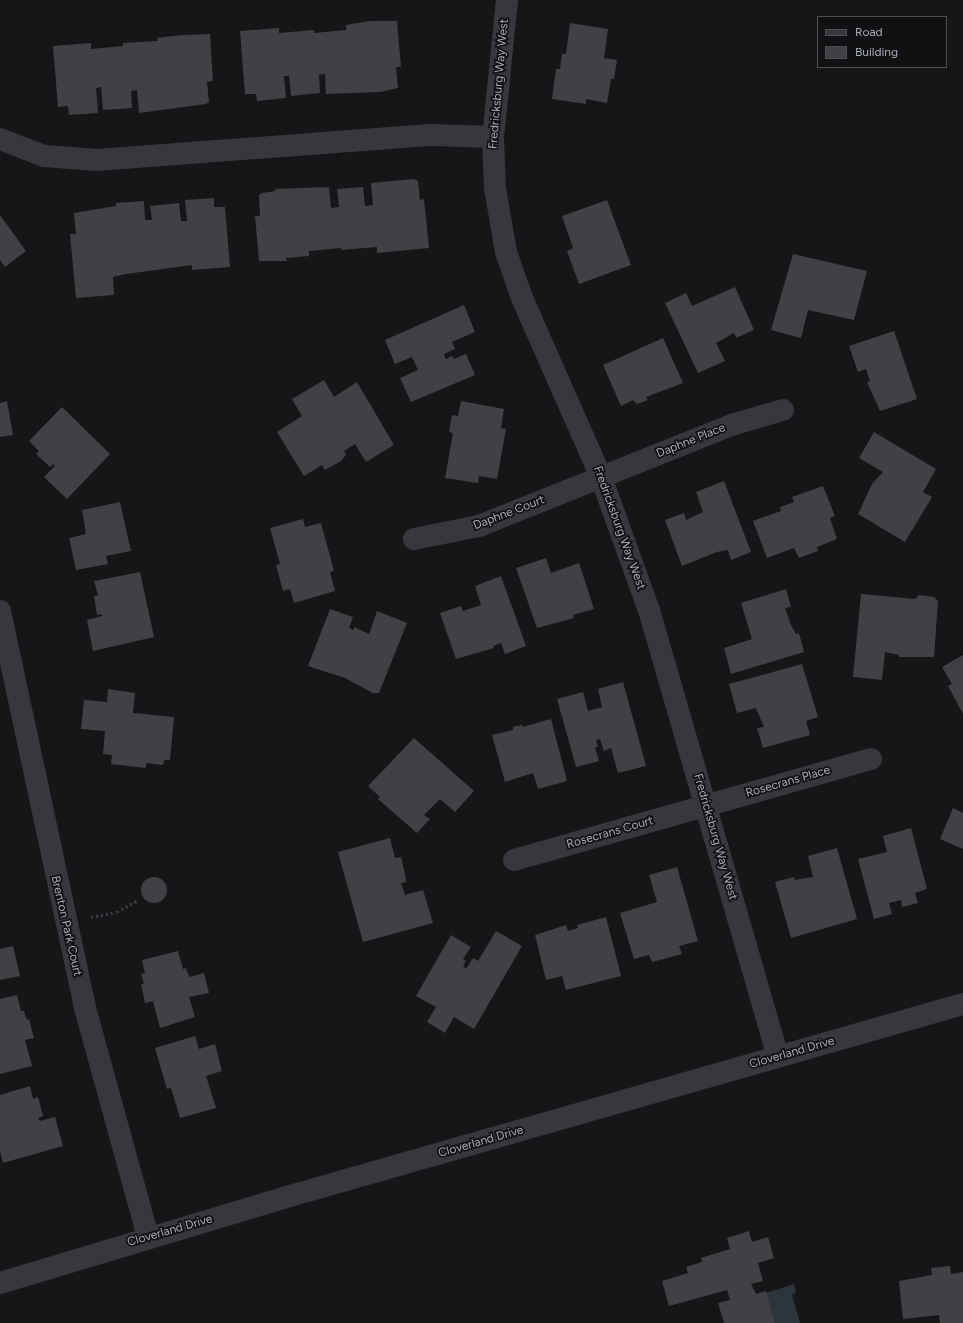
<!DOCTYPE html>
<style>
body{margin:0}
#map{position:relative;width:963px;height:1323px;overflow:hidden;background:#161618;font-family:Figtree,sans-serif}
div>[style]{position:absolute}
.water>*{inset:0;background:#2c353c}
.building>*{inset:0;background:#404145}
.round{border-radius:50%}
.path>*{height:2.5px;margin-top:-1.25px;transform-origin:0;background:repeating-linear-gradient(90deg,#3d3f44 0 2px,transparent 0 5px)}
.minor>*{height:22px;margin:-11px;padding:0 11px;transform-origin:11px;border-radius:11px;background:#37383d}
span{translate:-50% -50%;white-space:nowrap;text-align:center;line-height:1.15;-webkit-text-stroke:3.5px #111113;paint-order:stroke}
.street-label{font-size:12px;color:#a8adb8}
.legend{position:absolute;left:817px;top:16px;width:130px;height:52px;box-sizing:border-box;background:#111113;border:1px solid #4d4f55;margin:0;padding:5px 7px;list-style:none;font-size:12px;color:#a8adb8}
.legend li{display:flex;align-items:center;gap:8px;height:20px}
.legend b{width:20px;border:1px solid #4d4f55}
</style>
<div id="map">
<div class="water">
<div style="clip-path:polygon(794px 1284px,796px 1293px,792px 1295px,800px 1323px,775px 1323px,766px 1293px)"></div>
</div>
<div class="building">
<div style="clip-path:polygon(370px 21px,397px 21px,401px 67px,396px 67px,398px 88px,380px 92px,326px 94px,325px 74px,319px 75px,320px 93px,291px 96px,289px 76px,284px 76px,286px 98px,257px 101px,256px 94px,245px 94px,240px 31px,279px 28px,279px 33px,314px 30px,314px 33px,346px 30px,346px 25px)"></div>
<div style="clip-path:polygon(570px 23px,608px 29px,604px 58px,617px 60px,614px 79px,611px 79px,607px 103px,586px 99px,586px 104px,552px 99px,556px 69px,560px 69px,562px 54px,566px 54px)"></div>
<div style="clip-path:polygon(210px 34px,213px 81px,207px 82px,209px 102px,206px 104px,139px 113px,137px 90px,131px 91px,132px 108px,103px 110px,101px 87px,96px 88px,98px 113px,69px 115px,68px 106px,58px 107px,53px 46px,91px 43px,91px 49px,123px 46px,123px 43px,158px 41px,157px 38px,182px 35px)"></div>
<div style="clip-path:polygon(414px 179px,418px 181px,420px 200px,424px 199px,429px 248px,377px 253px,377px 247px,341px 250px,341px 248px,309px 251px,309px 256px,286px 258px,287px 261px,259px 261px,255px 216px,260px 216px,259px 195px,262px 193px,276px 191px,275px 189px,329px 187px,331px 208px,339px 207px,337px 189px,363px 187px,365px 206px,373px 205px,371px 183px)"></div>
<div style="clip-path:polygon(214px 198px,214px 207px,225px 207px,230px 267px,192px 270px,192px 265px,126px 274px,113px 277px,114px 295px,76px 298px,70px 234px,76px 234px,74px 213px,116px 206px,116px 203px,144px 201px,145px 220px,152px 220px,150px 206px,179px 203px,181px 221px,187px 221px,185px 200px)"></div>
<div style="clip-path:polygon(607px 200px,631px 265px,579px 284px,567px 251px,573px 248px,562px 216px)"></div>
<div style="clip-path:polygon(0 215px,26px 251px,5px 267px,0 260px)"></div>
<div style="clip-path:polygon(793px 254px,867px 271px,854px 320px,808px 310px,801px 338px,771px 330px)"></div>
<div style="clip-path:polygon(735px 287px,754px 330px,736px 338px,734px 333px,716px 343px,725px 361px,698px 373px,665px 303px,686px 293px,692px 306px)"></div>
<div style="clip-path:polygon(464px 305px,475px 332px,452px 342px,455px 349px,444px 354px,446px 359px,452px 356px,454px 359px,466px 354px,475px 375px,411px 402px,400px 378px,418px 370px,412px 357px,395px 364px,385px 340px)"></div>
<div style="clip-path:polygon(894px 331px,917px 399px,880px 411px,867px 382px,870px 381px,866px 369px,858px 372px,849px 346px)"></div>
<div style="clip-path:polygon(663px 338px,683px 383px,646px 397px,648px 400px,637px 404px,633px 400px,621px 406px,603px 365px)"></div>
<div style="clip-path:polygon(324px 380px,334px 397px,357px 382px,394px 445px,366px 462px,355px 444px,344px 451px,346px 455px,341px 461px,325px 470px,322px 465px,304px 476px,277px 432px,302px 416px,292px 399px)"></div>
<div style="clip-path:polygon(7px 401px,13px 435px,0 437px,0 403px)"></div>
<div style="clip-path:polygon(461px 401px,504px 409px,501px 428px,506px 429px,497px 479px,479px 476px,478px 483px,445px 478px,453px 433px,449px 432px,452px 415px,458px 416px)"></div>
<div style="clip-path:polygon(62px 407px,110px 454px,67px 499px,44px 477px,55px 466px,53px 464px,50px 467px,36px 454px,39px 451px,29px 441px)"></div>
<div style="clip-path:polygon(874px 432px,936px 469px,923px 492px,932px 497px,905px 542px,858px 514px,872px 484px,883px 472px,859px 458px)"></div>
<div style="clip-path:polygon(724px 481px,751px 552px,731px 560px,728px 550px,717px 552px,682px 566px,665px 520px,684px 513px,686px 520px,703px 512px,696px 492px)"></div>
<div style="clip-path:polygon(823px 486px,835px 516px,830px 518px,837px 539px,817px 547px,818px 551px,799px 558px,794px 548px,767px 558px,753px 521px,781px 511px,780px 507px,794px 502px,792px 497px)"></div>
<div style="clip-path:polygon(120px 502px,131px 551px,106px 556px,108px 564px,76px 570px,69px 538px,86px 534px,82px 510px)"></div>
<div style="clip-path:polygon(303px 519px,305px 527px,321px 523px,334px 571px,330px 572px,335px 591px,294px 603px,290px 589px,283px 591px,276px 565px,280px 564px,270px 528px)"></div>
<div style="clip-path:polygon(546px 558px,551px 573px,579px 563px,594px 609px,573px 615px,574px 618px,537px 628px,516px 568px)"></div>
<div style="clip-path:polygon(140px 572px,154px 637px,93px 651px,87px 620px,102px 616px,102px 614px,97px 615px,94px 596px,98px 595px,94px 581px)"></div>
<div style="clip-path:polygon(501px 576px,526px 646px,505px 654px,501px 643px,493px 646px,494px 648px,456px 659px,440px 613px,461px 606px,463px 611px,481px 605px,475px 586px)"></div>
<div style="clip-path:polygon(786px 589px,791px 607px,785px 608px,791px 625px,796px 634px,799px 633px,804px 652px,731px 674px,724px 648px,752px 639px,741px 603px)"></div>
<div style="clip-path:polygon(861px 594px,915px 599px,919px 595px,934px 597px,938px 601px,934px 657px,899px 657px,899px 655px,885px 652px,882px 680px,853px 677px)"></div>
<div style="clip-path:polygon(330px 609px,353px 617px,349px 628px,354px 630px,354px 627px,369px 634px,377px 611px,407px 623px,379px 693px,373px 693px,345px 678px,308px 666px)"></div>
<div style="clip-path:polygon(963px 655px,963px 714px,948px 686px,952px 684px,942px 667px)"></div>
<div style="clip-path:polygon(802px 664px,818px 717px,806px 721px,810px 735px,763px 748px,757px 728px,764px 727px,756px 708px,737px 713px,729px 684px)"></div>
<div style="clip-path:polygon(623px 682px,646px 766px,618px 773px,611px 748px,604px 751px,600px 739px,596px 740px,598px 747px,595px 747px,599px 761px,576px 767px,557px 699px,583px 692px,588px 711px,602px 707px,598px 689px)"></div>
<div style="clip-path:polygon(108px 689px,135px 693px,133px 713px,174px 717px,170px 760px,164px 760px,163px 765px,146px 763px,146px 768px,111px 764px,112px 755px,103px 754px,105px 731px,81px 729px,84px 700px,107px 702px)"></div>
<div style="clip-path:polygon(551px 719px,567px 781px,538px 789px,533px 773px,505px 782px,492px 735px,513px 730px,513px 727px,522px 725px,523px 727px)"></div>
<div style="clip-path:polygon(414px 738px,474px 791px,455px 812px,440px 799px,424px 815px,430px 819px,417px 833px,378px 799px,380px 797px,368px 786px)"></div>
<div style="clip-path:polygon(953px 808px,963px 813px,963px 849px,940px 839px)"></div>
<div style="clip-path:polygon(911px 828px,927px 889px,915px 893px,918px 903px,902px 907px,901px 900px,889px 903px,892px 914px,874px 919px,858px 859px,887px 852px,883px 836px)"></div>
<div style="clip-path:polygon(390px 838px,395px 858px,401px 857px,405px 874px,406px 882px,401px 883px,405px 895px,423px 890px,433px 923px,363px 942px,338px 852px)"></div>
<div style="clip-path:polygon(837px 848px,857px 919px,791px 938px,775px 882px,794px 877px,795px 880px,813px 877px,808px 856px)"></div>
<div style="clip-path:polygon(677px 867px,698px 941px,679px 946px,682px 954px,652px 962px,649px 955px,634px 959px,620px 913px,657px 902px,649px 875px)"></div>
<div class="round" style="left:141px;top:877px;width:26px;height:26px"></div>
<div style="clip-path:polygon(606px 917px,621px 976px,566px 990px,562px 976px,546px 980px,535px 935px,566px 925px,568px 931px,578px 928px,577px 925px)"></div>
<div style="clip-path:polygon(496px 931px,522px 946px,474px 1029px,454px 1017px,445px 1033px,427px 1022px,436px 1007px,416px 996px,451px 935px,471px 947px,463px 959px,466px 961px,463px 966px,466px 969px,473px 958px,478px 961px)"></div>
<div style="clip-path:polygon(13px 946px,20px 976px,0 980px,0 949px)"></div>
<div style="clip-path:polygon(178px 951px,183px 969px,186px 968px,189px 977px,204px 973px,209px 993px,189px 997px,195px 1017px,160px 1028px,153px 1001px,145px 1003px,141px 984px,144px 984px,141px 974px,145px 973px,142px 960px)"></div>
<div style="clip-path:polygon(17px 995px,21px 1011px,24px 1011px,27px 1020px,29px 1019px,34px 1038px,25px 1040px,32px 1066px,0 1074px,0 999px)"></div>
<div style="clip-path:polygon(195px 1036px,199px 1049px,215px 1044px,222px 1071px,206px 1076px,216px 1108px,180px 1118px,171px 1088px,167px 1089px,155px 1048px)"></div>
<div style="clip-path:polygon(30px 1086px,33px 1099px,38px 1097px,43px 1116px,38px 1118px,40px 1121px,55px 1117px,63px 1146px,3px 1163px,0 1151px,0 1095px)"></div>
<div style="clip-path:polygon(749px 1231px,752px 1242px,768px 1237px,774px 1258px,758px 1263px,763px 1281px,751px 1284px,756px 1294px,766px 1291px,775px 1323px,724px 1323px,718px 1303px,730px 1300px,727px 1290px,669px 1306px,662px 1281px,688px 1273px,686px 1267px,702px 1262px,701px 1258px,730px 1249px,727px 1238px)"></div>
<div style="clip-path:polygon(950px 1266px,951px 1274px,963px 1272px,963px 1323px,940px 1323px,939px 1315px,903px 1319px,899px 1281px,932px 1275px,931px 1268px)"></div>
</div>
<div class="path">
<div style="left:91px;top:917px;width:26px;rotate:-11deg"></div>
<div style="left:117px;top:912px;width:24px;rotate:-30deg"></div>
</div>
<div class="minor">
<div style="left:507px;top:0;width:138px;rotate:95.8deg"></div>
<div style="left:493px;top:137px;width:51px;rotate:87.8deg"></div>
<div style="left:495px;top:188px;width:65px;rotate:80.2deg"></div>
<div style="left:506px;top:252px;width:49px;rotate:70.8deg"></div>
<div style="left:522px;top:298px;width:196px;rotate:66.2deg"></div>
<div style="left:601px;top:477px;width:141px;rotate:70.2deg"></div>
<div style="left:649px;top:610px;width:465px;rotate:73.9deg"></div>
<div style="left:0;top:139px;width:47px;rotate:21.1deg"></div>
<div style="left:44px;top:156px;width:53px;rotate:4.3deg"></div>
<div style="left:97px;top:160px;width:336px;rotate:-4.3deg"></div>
<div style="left:432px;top:135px;width:61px;rotate:1.9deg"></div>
<div style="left:414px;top:539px;width:66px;rotate:-11.3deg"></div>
<div style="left:479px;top:526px;width:271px;rotate:-21.8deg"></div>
<div style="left:731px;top:425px;width:54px;rotate:-16.1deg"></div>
<div style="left:0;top:611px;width:406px;rotate:77.9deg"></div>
<div style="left:85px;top:1008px;width:238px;rotate:74.6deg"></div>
<div style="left:514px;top:860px;width:371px;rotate:-15.8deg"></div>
<div style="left:0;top:1283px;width:295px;rotate:-16.7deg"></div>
<div style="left:283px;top:1198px;width:707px;rotate:-15.92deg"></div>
</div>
<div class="street-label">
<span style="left:499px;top:84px;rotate:-85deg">Fredricksburg Way West</span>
<span style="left:691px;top:441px;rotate:-22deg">Daphne Place</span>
<span style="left:509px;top:513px;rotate:-21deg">Daphne Court</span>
<span style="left:619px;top:528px;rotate:70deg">Fredricksburg Way West</span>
<span style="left:788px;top:782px;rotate:-16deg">Rosecrans Place</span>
<span style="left:610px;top:833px;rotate:-16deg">Rosecrans Court</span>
<span style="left:715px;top:837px;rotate:74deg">Fredricksburg Way West</span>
<span style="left:66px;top:926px;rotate:77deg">Brenton Park Court</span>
<span style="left:792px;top:1053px;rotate:-16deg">Cloverland Drive</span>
<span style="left:481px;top:1142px;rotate:-16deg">Cloverland Drive</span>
<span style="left:170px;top:1231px;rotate:-16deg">Cloverland Drive</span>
</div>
<ul class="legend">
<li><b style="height:5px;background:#37383d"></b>Road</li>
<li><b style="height:11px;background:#404145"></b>Building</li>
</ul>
</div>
